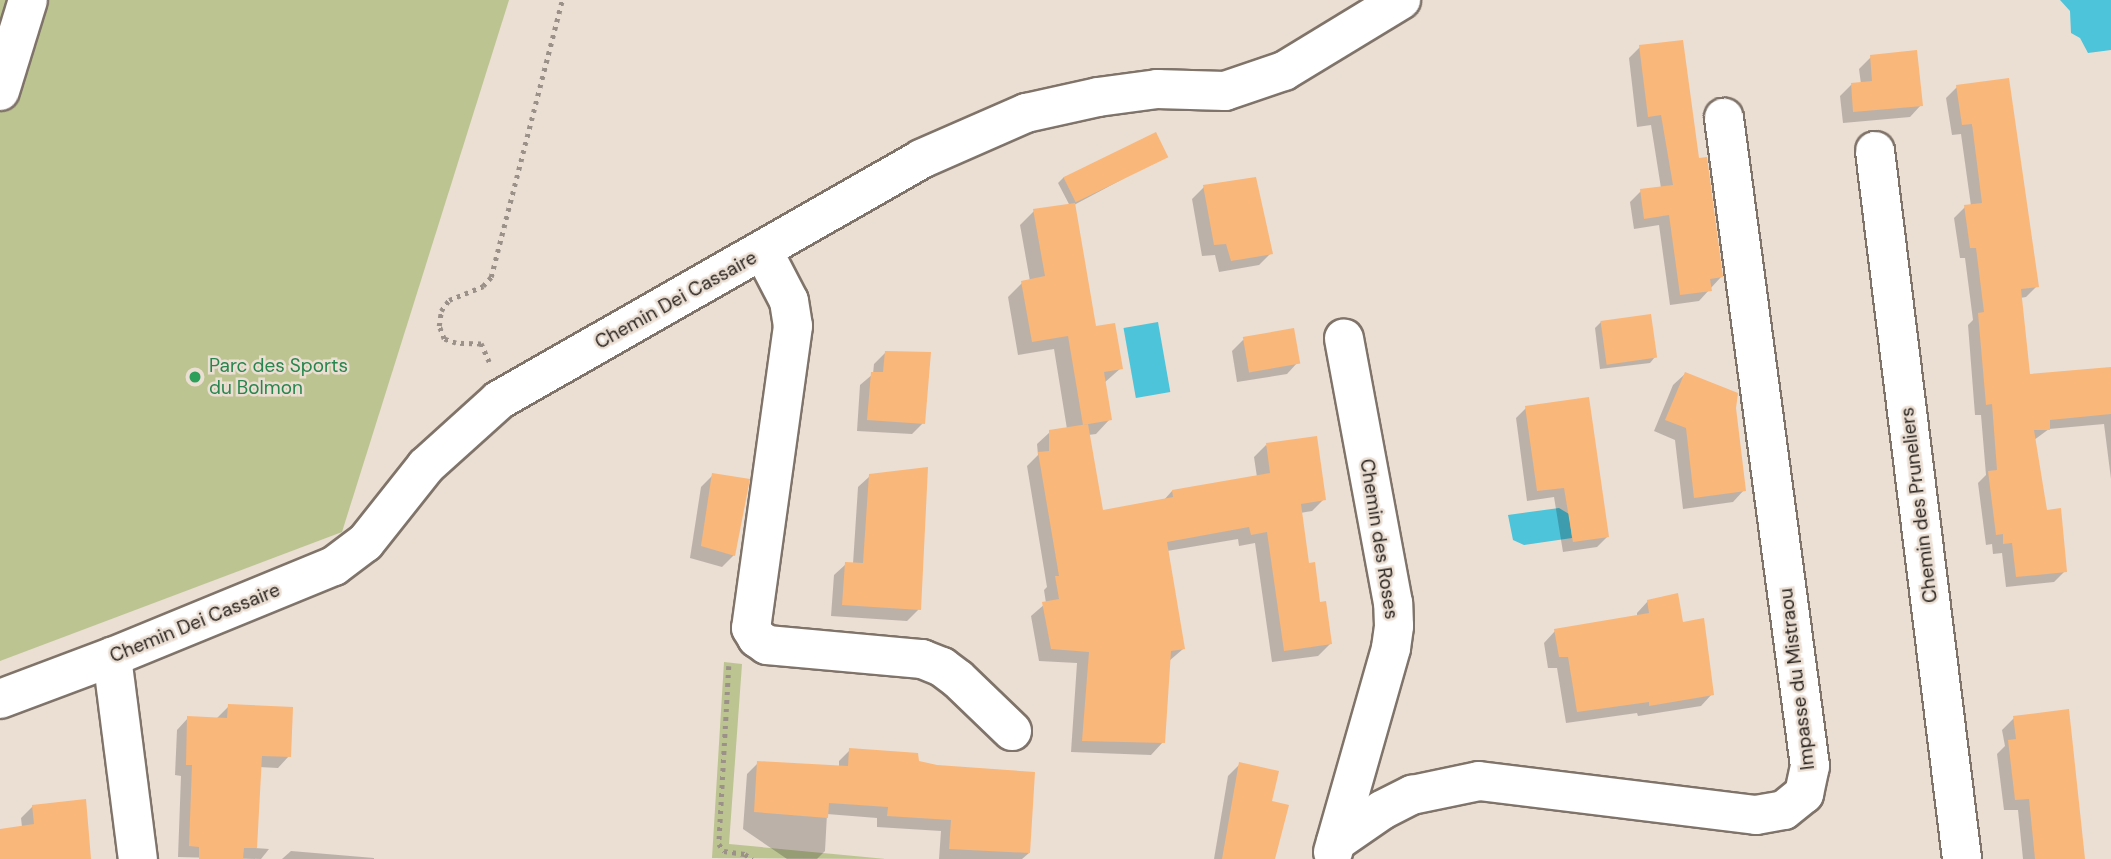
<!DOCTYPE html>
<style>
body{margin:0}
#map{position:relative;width:2111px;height:859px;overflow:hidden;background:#ebded3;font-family:"DM Sans",sans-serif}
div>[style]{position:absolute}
.green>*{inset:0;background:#bcc491}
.water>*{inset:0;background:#4dc4d9;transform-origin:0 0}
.shadow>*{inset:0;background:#0003}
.building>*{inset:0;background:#f9b77a;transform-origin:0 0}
.path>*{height:4.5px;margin-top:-2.25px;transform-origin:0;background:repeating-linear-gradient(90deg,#9b9189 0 3.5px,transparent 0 8.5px)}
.roads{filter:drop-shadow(2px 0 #80746a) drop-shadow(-2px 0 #80746a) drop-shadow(0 2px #80746a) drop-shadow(0 -2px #80746a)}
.minor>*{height:38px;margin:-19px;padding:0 19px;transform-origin:19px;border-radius:19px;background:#fff}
.dots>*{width:19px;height:19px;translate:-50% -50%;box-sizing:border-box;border:4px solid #ebded3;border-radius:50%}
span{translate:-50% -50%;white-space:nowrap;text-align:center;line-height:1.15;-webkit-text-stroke:5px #ebded3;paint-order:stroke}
.street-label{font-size:19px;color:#2a2521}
.leisure-label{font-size:19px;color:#27864d}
.left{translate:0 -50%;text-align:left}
</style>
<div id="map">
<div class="green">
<div style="clip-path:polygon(0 0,509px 0,342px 532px,0 661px)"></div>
<div style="clip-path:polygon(724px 662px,742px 664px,729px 844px,886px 859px,712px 858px)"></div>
</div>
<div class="water">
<div style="clip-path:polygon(2060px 0,2111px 0,2111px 50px,2088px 53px,2080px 38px,2071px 33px,2070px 11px)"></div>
<div style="left:1158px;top:322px;width:71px;height:35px;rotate:80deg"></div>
<div style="clip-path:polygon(1559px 508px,1569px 514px,1572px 538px,1524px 545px,1513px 540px,1508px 515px)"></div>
</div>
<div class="shadow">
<div style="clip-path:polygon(1640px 47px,1698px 160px,1721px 277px,1699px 301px,1670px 305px,1659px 225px,1634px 229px,1630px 202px,1641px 191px,1661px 188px,1651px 125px,1637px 127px,1629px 58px)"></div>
<div style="clip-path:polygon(1871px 57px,1921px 105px,1910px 117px,1843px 123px,1840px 96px,1851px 85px,1861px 84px,1859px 69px)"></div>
<div style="clip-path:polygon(1957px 87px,2037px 286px,2026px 297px,2020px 298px,2028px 376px,2111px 368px,2111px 479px,2104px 424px,2049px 429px,2034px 440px,2046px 512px,2065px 571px,2054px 582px,2006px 587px,2002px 553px,1993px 554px,1992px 544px,1986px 545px,1978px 483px,1986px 475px,1981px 415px,1975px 415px,1968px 325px,1973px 320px,1965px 258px,1960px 258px,1954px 218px,1965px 207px,1971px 206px,1961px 134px,1952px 135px,1946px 98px)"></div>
<div style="clip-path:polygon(1166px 156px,1074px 205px,1094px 328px,1121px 368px,1104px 383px,1110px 419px,1096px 434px,1088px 435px,1102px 512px,1163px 501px,1172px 491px,1257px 477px,1254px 457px,1266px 445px,1324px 499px,1312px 511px,1300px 513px,1308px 565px,1331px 643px,1318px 656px,1272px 662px,1255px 543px,1239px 546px,1238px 539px,1167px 551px,1183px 649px,1169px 661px,1163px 742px,1151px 755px,1071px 752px,1077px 663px,1039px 661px,1031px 616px,1046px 603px,1044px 590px,1047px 587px,1027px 466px,1038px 455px,1037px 444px,1050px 432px,1067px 429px,1054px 349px,1018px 355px,1008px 297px,1022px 283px,1030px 281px,1020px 225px,1034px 211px,1070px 206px,1058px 183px,1064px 177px)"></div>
<div style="clip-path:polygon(1204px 187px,1271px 253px,1259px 265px,1219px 272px,1215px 255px,1202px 256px,1192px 199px)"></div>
<div style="clip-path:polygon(1601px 322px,1655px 357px,1650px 363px,1600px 369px,1595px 328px)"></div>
<div style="clip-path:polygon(1243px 340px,1298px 362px,1287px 374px,1237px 382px,1232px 351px)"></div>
<div style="clip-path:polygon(886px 352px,923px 423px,912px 434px,857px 431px,860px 385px,873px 374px,874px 364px)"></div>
<div style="clip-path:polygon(1685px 374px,1734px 408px,1744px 490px,1733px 502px,1683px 509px,1675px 440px,1654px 431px,1673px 385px)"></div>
<div style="clip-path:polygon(1526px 408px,1608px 536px,1597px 547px,1563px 552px,1554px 497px,1527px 501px,1516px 418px)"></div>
<div style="clip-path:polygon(713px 475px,734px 555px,722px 567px,690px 558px,701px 487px)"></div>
<div style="clip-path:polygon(870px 476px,919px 609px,907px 621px,831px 616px,834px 575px,846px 564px,853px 564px,858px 487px)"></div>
<div style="clip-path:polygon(1648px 601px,1682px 624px,1712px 694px,1701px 706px,1638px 716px,1637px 713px,1566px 723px,1557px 668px,1548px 668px,1544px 643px,1555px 631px,1637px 616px,1637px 613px)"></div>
<div style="clip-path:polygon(229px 706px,289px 756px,278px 768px,259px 767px,255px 848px,269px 849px,261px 859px,178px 857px,181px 776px,175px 775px,177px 730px,188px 718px,217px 718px)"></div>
<div style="clip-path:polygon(2014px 718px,2083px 859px,2023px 859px,2018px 810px,2004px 810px,1997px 754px,2005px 746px,2002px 730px)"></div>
<div style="clip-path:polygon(850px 750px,917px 763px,1029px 853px,1022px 859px,939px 859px,941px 831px,877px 827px,877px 818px,827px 814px,825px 851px,817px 859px,787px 859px,743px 829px,747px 774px,758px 763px,839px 767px,839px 761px)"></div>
<div style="clip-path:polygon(1240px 764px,1270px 802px,1273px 859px,1214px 859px,1228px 776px)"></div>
<div style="clip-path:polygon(33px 806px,89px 859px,0 859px,0 831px,22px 827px,21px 818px)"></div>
<div style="clip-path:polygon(291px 851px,374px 858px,374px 859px,282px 859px)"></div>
</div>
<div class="building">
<div style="clip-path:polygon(1683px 40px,1699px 158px,1707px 157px,1723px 277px,1710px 279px,1712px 291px,1680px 295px,1669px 215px,1644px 219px,1640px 189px,1673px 185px,1661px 115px,1648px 117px,1639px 45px)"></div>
<div style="clip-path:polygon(1917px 50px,1923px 106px,1853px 112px,1851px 83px,1872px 81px,1870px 55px)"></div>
<div style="clip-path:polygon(2009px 78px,2039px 287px,2021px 289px,2030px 374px,2111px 367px,2111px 414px,2050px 420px,2050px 430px,2034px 430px,2047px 510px,2061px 508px,2067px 572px,2016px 577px,2012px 543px,2003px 544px,2003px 534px,1996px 535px,1988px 471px,1997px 470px,1992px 404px,1986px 405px,1978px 313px,1984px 312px,1976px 248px,1970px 248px,1964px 205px,1982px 203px,1972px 124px,1962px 125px,1956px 85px)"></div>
<div style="left:1156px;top:132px;width:28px;height:103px;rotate:64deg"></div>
<div style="clip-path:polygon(1256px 177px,1273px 254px,1231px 261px,1226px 244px,1214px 245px,1203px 185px)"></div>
<div style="clip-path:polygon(1075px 203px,1096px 326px,1115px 323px,1123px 369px,1104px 372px,1112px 420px,1083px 425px,1068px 336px,1032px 342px,1021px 281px,1045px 276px,1033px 209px)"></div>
<div style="left:1651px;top:314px;width:44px;height:51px;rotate:82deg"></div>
<div style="left:1294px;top:328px;width:36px;height:52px;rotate:80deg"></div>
<div style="clip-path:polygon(885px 351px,931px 352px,925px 424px,867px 420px,871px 372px,883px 372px)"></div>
<div style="clip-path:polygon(1685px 372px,1738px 393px,1736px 408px,1746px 491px,1694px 498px,1686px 428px,1665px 420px)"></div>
<div style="clip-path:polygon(1589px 397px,1609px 537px,1573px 542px,1564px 488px,1537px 491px,1525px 406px)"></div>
<div style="clip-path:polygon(1088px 424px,1103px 510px,1173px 497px,1172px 490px,1270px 473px,1266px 443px,1317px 436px,1326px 500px,1301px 504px,1309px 563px,1315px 562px,1320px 602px,1326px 601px,1332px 644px,1284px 651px,1267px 532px,1251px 535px,1249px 527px,1167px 542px,1185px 649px,1171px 651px,1165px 743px,1082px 741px,1089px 652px,1051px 649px,1042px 602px,1059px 599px,1055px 576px,1059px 576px,1038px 452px,1049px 451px,1049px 430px)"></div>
<div style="clip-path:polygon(928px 467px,921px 610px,842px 605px,845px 562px,863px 563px,869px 474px)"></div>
<div style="clip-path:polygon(712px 473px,750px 479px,735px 556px,701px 546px)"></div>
<div style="clip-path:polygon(1678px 593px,1683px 622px,1704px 618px,1714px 695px,1649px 706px,1649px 702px,1577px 712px,1568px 657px,1559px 657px,1554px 629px,1649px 613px,1647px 600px)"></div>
<div style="clip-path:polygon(228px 704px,293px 707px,291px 757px,262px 756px,257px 848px,244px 848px,243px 859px,199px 859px,199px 847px,189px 846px,192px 765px,186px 765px,187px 716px,227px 718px)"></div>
<div style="clip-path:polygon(2069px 709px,2085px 859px,2035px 859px,2029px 799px,2015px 800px,2008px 740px,2016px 739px,2013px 716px)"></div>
<div style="clip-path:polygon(849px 748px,918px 753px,919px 761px,937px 765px,1035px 772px,1030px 853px,949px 849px,951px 820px,887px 816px,888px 807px,829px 803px,828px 818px,754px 812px,757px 761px,848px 766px)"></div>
<div style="clip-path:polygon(1239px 762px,1279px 771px,1272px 801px,1289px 805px,1275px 859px,1222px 859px)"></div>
<div style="clip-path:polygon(86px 799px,91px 859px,0 859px,0 829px,34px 824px,32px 805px)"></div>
</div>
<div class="path">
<div style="left:489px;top:362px;width:20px;rotate:-114deg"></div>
<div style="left:481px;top:344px;width:25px;rotate:-178deg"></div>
<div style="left:456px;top:343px;width:13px;rotate:-162deg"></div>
<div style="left:444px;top:339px;width:14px;rotate:-111deg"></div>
<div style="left:439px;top:326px;width:15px;rotate:-82deg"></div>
<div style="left:441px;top:311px;width:14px;rotate:-54deg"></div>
<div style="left:449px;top:300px;width:37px;rotate:-22deg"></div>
<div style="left:483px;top:286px;width:12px;rotate:-48deg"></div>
<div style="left:491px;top:277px;width:286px;rotate:-75.6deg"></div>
<div style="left:729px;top:666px;width:178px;rotate:93.2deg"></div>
<div style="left:719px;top:844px;width:9px;rotate:54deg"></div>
<div style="left:724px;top:851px;width:21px;rotate:8deg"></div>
<div style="left:745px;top:854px;width:9px;rotate:36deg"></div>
</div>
<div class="roads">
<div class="minor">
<div style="left:0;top:91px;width:95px;rotate:-72.9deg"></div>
<div style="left:1875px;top:151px;width:713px;rotate:82.99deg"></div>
<div style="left:763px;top:251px;width:56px;rotate:62.5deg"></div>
<div style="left:789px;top:301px;width:25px;rotate:81deg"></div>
<div style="left:793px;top:326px;width:305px;rotate:97.9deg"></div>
<div style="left:751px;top:628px;width:12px;rotate:59deg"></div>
<div style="left:757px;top:638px;width:12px;rotate:35deg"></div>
<div style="left:767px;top:645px;width:156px;rotate:5.2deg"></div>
<div style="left:922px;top:659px;width:22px;rotate:22deg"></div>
<div style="left:942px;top:667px;width:20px;rotate:37deg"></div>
<div style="left:958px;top:679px;width:75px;rotate:43.9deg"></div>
<div style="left:112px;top:657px;width:204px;rotate:82.7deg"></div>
<div style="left:0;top:699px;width:120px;rotate:-20.6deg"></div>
<div style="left:112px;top:657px;width:240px;rotate:-22.3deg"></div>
<div style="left:334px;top:566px;width:39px;rotate:-37deg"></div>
<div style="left:365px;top:543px;width:98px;rotate:-51.6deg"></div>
<div style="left:426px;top:466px;width:98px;rotate:-42.1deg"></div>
<div style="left:499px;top:400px;width:486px;rotate:-29.7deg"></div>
<div style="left:921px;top:159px;width:115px;rotate:-23.7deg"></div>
<div style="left:1026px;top:113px;width:74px;rotate:-12.5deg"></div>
<div style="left:1098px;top:97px;width:60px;rotate:-7.7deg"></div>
<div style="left:1157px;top:89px;width:68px;rotate:1.7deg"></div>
<div style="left:1225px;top:91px;width:62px;rotate:-18.7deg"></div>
<div style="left:1284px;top:71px;width:137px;rotate:-31.3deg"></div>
<div style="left:1336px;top:842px;width:56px;rotate:-34.8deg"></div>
<div style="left:1382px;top:810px;width:34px;rotate:-27deg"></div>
<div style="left:1412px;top:795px;width:68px;rotate:-11.8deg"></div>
<div style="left:1479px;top:781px;width:279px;rotate:7deg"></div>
<div style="left:1756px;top:815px;width:28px;rotate:-10deg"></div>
<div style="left:1784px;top:810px;width:26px;rotate:-39deg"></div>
<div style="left:1804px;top:794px;width:29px;rotate:-78deg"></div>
<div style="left:1810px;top:766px;width:654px;rotate:-97.56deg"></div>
<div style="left:1333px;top:852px;width:212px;rotate:-74.1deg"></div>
<div style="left:1391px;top:648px;width:22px;rotate:-82deg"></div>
<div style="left:1394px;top:626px;width:23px;rotate:-92deg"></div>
<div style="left:1393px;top:603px;width:269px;rotate:-100.5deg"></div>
</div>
</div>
<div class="dots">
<div style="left:195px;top:377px;background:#2e9e5b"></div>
</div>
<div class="street-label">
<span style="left:676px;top:300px;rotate:-29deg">Chemin Dei Cassaire</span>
<span style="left:1919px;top:505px;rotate:-97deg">Chemin des Pruneliers</span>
<span style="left:1379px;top:539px;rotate:81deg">Chemin des Roses</span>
<span style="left:195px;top:623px;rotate:-22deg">Chemin Dei Cassaire</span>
<span style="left:1797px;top:679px;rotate:-97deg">Impasse du Mistraou</span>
</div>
<div class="leisure-label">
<span class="left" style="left:209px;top:377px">Parc des Sports<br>du Bolmon</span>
</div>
</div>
